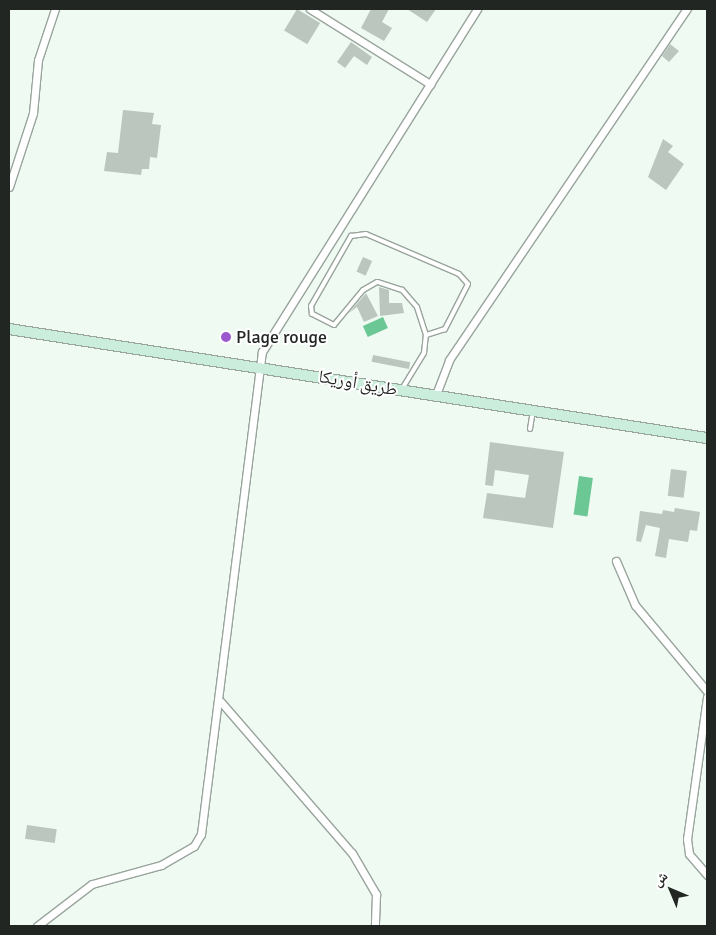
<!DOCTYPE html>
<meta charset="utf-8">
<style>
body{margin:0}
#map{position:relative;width:716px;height:935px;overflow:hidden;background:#eefaf2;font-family:Signika,"Noto Naskh Arabic",sans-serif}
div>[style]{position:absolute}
.water>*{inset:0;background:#6bc794;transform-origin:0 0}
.building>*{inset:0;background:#bbc6bf;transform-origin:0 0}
.roads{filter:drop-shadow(1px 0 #99a49d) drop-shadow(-1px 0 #99a49d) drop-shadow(0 1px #99a49d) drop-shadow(0 -1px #99a49d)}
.lane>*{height:4px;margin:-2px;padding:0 2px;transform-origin:2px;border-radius:2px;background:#fff}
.street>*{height:7px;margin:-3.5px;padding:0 3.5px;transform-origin:3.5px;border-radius:3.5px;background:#fff}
.secondary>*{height:10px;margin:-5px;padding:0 5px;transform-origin:5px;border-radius:5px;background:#cbeedc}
.dots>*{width:14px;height:14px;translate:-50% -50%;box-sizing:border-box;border:2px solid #fff;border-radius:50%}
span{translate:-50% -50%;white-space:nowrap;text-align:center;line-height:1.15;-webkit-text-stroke:4px #fff;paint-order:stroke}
.poi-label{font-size:18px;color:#222623}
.left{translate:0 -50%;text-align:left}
.street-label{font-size:18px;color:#222623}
.frame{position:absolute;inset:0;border:10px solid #222623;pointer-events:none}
.north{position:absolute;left:646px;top:865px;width:50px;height:50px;-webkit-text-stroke:4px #fff;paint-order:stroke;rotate:315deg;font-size:14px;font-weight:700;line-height:20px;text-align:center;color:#222623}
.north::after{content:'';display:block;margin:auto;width:18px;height:22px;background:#222623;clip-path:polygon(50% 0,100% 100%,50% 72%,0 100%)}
</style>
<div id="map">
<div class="water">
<div style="left:383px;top:317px;width:12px;height:22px;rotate:66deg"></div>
<div style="left:579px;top:476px;width:14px;height:39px;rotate:8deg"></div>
</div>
<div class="building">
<div style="left:297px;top:9px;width:27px;height:25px;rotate:31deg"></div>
<div style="clip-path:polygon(371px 9px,389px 9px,382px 22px,392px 28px,384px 41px,361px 28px)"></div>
<div style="clip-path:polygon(407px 9px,436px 9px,427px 22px)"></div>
<div style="clip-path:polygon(351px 42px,372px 57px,367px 65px,354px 56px,345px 68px,337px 62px)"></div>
<div style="clip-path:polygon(670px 44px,679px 51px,669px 62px,662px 56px)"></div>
<div style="clip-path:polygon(123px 110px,154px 113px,152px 124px,161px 125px,157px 158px,150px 157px,149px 169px,142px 169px,141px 175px,104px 171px,107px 152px,118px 153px)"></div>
<div style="clip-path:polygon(663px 139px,673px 146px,668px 152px,684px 164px,666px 190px,648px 177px)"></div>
<div style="left:363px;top:257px;width:10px;height:16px;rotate:24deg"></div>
<div style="clip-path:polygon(379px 287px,389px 290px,389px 303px,402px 303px,404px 313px,380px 316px)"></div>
<div style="clip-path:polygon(366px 293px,378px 316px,364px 322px,357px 307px,349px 313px)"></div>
<div style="left:373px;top:355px;width:38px;height:7px;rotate:11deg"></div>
<div style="clip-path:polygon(490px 442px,564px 452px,553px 528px,483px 518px,487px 493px,525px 498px,529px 475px,495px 470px,493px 486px,485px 485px)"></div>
<div style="left:671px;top:469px;width:16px;height:27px;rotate:7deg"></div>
<div style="clip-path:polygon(675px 508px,700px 512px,697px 531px,690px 530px,688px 542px,669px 539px,666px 558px,655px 556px,660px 528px,646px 525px,641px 542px,636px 541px,640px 511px,662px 514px,663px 510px,674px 512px)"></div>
<div style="left:27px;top:825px;width:30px;height:14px;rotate:8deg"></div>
</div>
<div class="roads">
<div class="lane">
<div style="left:402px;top:389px;width:42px;rotate:-58.6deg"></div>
<div style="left:424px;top:353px;width:18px;rotate:-84deg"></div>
<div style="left:426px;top:335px;width:29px;rotate:-108deg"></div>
<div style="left:417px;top:307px;width:23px;rotate:-131deg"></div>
<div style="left:402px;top:290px;width:26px;rotate:-162deg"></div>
<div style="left:377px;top:282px;width:16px;rotate:150deg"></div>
<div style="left:363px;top:290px;width:45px;rotate:129.6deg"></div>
<div style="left:334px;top:325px;width:25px;rotate:-153deg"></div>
<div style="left:312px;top:314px;width:8px;rotate:-97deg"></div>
<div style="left:311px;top:306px;width:81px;rotate:-60.3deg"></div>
<div style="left:351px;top:236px;width:15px;rotate:-8deg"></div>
<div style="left:366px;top:234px;width:101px;rotate:23.3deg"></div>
<div style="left:459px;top:274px;width:13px;rotate:48deg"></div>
<div style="left:468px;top:284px;width:51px;rotate:117.1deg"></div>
<div style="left:445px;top:329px;width:20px;rotate:162deg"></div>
<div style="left:530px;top:429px;width:18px;rotate:-81deg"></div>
</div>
<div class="street">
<div style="left:310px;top:9px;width:142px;rotate:32deg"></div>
<div style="left:9px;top:187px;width:78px;rotate:-72deg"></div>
<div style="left:33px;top:113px;width:53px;rotate:-84.6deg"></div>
<div style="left:38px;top:60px;width:54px;rotate:-71.6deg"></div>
<div style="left:435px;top:397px;width:40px;rotate:-69deg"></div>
<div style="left:449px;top:360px;width:424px;rotate:-55.9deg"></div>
<div style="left:616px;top:561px;width:48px;rotate:66.6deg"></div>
<div style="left:635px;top:605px;width:112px;rotate:50.1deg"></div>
<div style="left:707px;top:697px;width:143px;rotate:98deg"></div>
<div style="left:687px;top:839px;width:15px;rotate:82deg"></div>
<div style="left:689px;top:854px;width:28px;rotate:49deg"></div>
<div style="left:221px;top:702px;width:200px;rotate:49.1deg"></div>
<div style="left:352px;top:853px;width:48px;rotate:59.7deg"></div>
<div style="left:376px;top:894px;width:32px;rotate:92deg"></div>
<div style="left:37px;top:926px;width:69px;rotate:-37.4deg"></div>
<div style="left:92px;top:884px;width:72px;rotate:-15.4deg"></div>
<div style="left:161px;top:865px;width:38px;rotate:-30deg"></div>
<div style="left:194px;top:846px;width:14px;rotate:-60deg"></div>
<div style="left:201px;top:834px;width:486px;rotate:-82.8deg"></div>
<div style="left:262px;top:352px;width:405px;rotate:-57.9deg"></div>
</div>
<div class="secondary">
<div style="left:9px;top:329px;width:706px;rotate:8.88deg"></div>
</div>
</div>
<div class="dots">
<div style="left:226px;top:337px;background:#9b58ce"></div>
</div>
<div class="poi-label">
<span class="left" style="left:236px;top:337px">Plage rouge</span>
</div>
<div class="street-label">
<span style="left:358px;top:383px;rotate:10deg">طريق أوريكا</span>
</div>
<div class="frame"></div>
<div class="north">ش</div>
</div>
